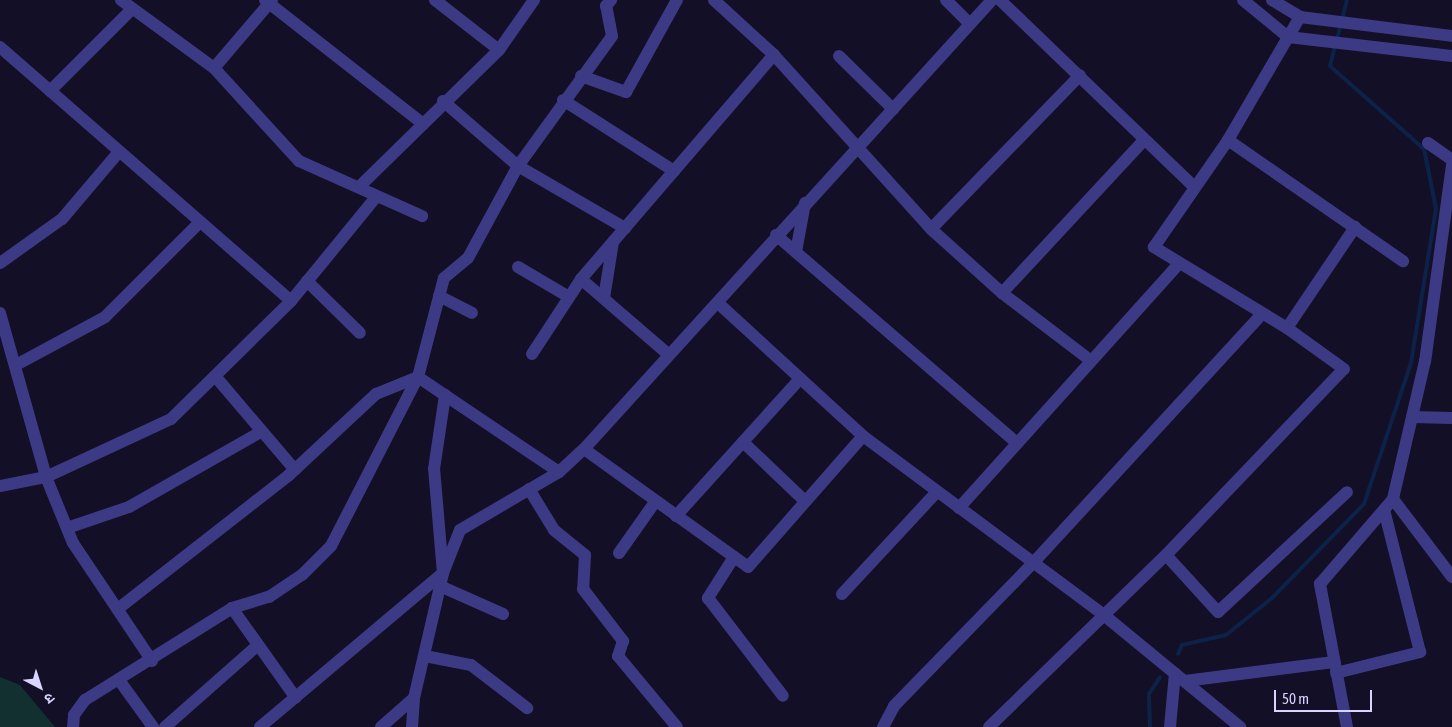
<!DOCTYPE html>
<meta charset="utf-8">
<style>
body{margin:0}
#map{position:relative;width:1452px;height:727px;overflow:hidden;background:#130f26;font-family:"Asap Condensed","Noto Sans Devanagari",sans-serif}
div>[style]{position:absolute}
.green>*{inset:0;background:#12302f}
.stream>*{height:4px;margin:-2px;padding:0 2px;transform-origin:2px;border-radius:2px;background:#0c2248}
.minor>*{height:12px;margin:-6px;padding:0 6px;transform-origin:6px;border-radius:6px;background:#3d3a85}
span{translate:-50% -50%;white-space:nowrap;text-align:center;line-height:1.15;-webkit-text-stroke:4px #130f26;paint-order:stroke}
.north{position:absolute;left:15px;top:662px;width:50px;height:50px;-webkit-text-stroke:4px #130f26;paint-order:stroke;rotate:140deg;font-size:14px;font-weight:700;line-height:20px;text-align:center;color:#d9d4ff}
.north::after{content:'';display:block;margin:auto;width:18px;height:22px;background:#d9d4ff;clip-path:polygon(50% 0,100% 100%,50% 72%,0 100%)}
.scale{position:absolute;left:1274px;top:690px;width:98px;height:22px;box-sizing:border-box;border:2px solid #d9d4ff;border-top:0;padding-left:6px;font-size:15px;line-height:18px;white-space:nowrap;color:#d9d4ff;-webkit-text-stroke:4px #130f26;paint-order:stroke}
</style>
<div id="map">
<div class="green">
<div style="clip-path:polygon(0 677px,20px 685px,55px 727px,0 727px)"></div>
</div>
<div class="stream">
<div style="left:1337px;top:39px;width:40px;rotate:-75.6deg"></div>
<div style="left:1178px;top:654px;width:10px;rotate:-66deg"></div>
<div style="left:1182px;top:645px;width:45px;rotate:-12.8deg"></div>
<div style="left:1226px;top:635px;width:59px;rotate:-38.8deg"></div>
<div style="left:1272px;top:598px;width:132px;rotate:-45.6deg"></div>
<div style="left:1364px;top:504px;width:149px;rotate:-71.6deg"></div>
<div style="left:1411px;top:363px;width:156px;rotate:-80.8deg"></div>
<div style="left:1436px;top:209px;width:61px;rotate:-101.3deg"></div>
<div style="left:1424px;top:149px;width:125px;rotate:-138.6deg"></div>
<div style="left:1330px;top:66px;width:21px;rotate:-76deg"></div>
<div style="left:1150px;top:727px;width:33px;rotate:-92deg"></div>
<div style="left:1149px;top:694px;width:20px;rotate:-57deg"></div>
</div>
<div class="minor">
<div style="left:121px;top:0;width:115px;rotate:36.2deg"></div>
<div style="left:214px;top:68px;width:126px;rotate:47.6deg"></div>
<div style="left:299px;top:161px;width:135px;rotate:24.1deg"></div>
<div style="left:265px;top:0;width:201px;rotate:38.1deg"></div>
<div style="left:435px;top:0;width:81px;rotate:38deg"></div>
<div style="left:714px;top:0;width:81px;rotate:42.5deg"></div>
<div style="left:774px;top:55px;width:234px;rotate:47.9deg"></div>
<div style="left:931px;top:229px;width:96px;rotate:42deg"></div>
<div style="left:1002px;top:293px;width:111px;rotate:37.3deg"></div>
<div style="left:946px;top:0;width:34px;rotate:45deg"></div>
<div style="left:1000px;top:0;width:268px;rotate:43.9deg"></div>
<div style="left:1243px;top:0;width:58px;rotate:39.4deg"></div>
<div style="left:1288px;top:37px;width:165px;rotate:6.6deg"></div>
<div style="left:1272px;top:0;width:33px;rotate:31deg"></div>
<div style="left:1300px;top:17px;width:153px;rotate:7.1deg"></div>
<div style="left:0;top:47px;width:386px;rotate:41.1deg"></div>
<div style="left:839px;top:56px;width:76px;rotate:44.5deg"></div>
<div style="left:214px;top:68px;width:89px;rotate:-49.5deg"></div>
<div style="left:581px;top:76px;width:48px;rotate:19.6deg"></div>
<div style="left:626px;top:92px;width:105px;rotate:-61deg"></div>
<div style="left:50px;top:91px;width:116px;rotate:-45deg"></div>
<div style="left:563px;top:100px;width:132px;rotate:32.6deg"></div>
<div style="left:443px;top:101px;width:99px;rotate:40.9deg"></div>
<div style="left:518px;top:166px;width:124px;rotate:30.1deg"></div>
<div style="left:1228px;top:140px;width:213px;rotate:34.7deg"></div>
<div style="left:1428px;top:143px;width:29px;rotate:35deg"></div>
<div style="left:1452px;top:165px;width:198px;rotate:97.8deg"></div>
<div style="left:1425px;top:361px;width:142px;rotate:103.1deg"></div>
<div style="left:1393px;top:499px;width:98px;rotate:52.9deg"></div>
<div style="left:359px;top:187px;width:196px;rotate:-44.4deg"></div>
<div style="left:499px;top:50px;width:61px;rotate:-55deg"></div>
<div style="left:931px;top:229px;width:214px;rotate:-45.9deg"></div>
<div style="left:776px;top:235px;width:317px;rotate:40.8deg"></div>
<div style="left:796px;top:252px;width:50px;rotate:-79.6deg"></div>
<div style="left:0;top:263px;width:76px;rotate:-35.4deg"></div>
<div style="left:62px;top:219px;width:87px;rotate:-49.7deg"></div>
<div style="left:518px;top:267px;width:59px;rotate:30.5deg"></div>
<div style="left:581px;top:279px;width:115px;rotate:40.8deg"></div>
<div style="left:307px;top:281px;width:74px;rotate:44.5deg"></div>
<div style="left:1002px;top:293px;width:209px;rotate:-47.1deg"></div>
<div style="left:439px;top:296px;width:37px;rotate:27deg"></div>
<div style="left:604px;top:298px;width:57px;rotate:-80.9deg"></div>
<div style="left:718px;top:303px;width:197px;rotate:42.5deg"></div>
<div style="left:863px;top:436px;width:302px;rotate:36.6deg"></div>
<div style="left:1105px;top:616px;width:175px;rotate:39.4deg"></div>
<div style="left:0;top:313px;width:170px;rotate:74.3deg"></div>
<div style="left:46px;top:477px;width:71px;rotate:67.8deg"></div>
<div style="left:73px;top:543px;width:142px;rotate:56.2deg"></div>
<div style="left:1287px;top:328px;width:122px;rotate:-56deg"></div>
<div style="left:532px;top:354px;width:90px;rotate:-56.8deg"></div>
<div style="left:581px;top:279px;width:296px;rotate:-49.3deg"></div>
<div style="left:16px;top:365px;width:101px;rotate:-28.3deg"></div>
<div style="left:105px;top:317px;width:132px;rotate:-45deg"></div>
<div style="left:215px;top:376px;width:123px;rotate:49.6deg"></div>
<div style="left:1412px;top:417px;width:40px;rotate:1.4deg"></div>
<div style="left:743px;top:442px;width:86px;rotate:43.6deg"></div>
<div style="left:584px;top:449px;width:202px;rotate:35.7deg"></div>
<div style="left:748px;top:567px;width:174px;rotate:-48.7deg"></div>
<div style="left:0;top:486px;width:47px;rotate:-11.1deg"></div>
<div style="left:46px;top:477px;width:138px;rotate:-24.9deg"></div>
<div style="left:171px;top:419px;width:168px;rotate:-44.5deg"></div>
<div style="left:291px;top:301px;width:134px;rotate:-50.7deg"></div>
<div style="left:529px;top:489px;width:48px;rotate:58.6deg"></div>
<div style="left:554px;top:530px;width:40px;rotate:39deg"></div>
<div style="left:585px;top:555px;width:34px;rotate:93deg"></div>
<div style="left:583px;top:589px;width:66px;rotate:52.4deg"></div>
<div style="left:623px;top:641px;width:16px;rotate:108deg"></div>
<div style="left:618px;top:656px;width:92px;rotate:50.3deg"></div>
<div style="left:959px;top:508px;width:329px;rotate:-48deg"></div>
<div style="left:676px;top:516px;width:183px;rotate:-47.9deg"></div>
<div style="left:67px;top:528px;width:65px;rotate:-18.7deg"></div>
<div style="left:129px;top:507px;width:153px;rotate:-29.7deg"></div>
<div style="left:619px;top:553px;width:62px;rotate:-54.8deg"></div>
<div style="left:1166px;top:555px;width:77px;rotate:47.6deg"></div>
<div style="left:1218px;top:612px;width:176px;rotate:-42.9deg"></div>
<div style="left:734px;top:557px;width:49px;rotate:122.4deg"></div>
<div style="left:708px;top:598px;width:123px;rotate:52.6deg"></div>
<div style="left:440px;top:586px;width:69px;rotate:24deg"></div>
<div style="left:842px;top:594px;width:138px;rotate:-47.1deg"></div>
<div style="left:119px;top:608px;width:216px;rotate:-38deg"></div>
<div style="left:289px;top:475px;width:119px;rotate:-43deg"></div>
<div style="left:376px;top:394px;width:45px;rotate:-22deg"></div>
<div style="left:418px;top:377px;width:170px;rotate:34deg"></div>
<div style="left:232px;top:608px;width:110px;rotate:54.6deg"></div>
<div style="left:425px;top:656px;width:47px;rotate:11.1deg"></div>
<div style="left:471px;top:665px;width:71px;rotate:37.5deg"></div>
<div style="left:1336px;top:673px;width:87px;rotate:-14deg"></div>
<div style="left:1420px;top:652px;width:146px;rotate:-104.2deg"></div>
<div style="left:119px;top:680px;width:58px;rotate:54.1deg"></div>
<div style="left:1185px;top:681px;width:150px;rotate:-7.3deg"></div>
<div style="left:73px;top:727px;width:12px;rotate:-85deg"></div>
<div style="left:74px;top:715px;width:19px;rotate:-54deg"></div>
<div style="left:85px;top:700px;width:173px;rotate:-32deg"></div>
<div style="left:232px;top:608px;width:39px;rotate:-17deg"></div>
<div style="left:269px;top:597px;width:40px;rotate:-34deg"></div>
<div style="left:302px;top:575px;width:41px;rotate:-45deg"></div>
<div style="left:331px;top:546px;width:190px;rotate:-62.8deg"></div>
<div style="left:418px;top:377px;width:102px;rotate:-75.3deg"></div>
<div style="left:444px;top:278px;width:31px;rotate:-40deg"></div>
<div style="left:468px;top:258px;width:105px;rotate:-61.5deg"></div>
<div style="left:518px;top:166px;width:160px;rotate:-54.1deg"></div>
<div style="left:612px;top:36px;width:31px;rotate:-101deg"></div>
<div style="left:606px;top:6px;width:8px;rotate:-50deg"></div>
<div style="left:165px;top:727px;width:124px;rotate:-41.4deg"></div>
<div style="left:260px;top:727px;width:239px;rotate:-40.1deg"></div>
<div style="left:443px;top:573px;width:46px;rotate:-68.4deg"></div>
<div style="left:460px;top:530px;width:115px;rotate:-30.4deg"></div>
<div style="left:559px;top:472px;width:34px;rotate:-43deg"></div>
<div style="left:584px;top:449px;width:607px;rotate:-47.74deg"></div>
<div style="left:381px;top:727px;width:44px;rotate:-41.3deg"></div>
<div style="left:412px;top:727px;width:29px;rotate:-86deg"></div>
<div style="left:414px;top:698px;width:128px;rotate:-76.9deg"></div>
<div style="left:443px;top:573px;width:104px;rotate:-94.9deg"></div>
<div style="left:434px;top:469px;width:75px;rotate:-81.5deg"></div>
<div style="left:883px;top:727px;width:24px;rotate:-62deg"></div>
<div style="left:894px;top:706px;width:201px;rotate:-45.8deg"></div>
<div style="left:1034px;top:562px;width:337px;rotate:-47.4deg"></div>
<div style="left:989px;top:727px;width:247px;rotate:-44.2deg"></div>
<div style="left:1166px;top:555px;width:257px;rotate:-46.3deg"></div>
<div style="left:1344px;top:369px;width:70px;rotate:-144.3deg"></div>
<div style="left:1287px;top:328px;width:156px;rotate:-148.7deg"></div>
<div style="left:1154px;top:247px;width:130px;rotate:-55.3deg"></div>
<div style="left:1228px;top:140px;width:143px;rotate:-59.7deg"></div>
<div style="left:1170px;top:727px;width:54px;rotate:-84.7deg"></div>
<div style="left:1347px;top:727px;width:146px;rotate:-100.7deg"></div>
<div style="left:1320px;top:584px;width:112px;rotate:-49.3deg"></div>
</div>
<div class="north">उ</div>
<div class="scale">50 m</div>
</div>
